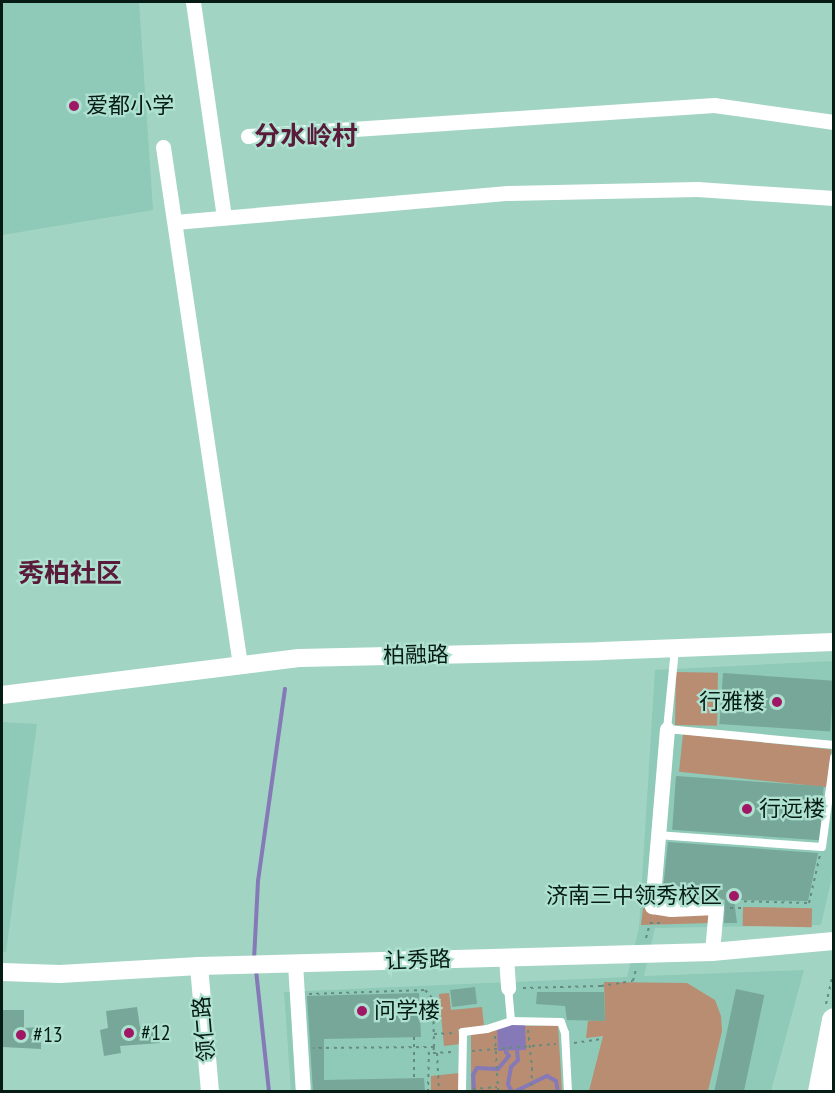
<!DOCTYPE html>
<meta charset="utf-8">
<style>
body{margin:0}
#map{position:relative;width:835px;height:1093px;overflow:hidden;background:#a2d4c3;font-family:"PT Sans Narrow","Noto Sans SC",sans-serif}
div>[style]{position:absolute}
.built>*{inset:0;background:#8fc9b7}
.green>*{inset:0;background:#b98d72;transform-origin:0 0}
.water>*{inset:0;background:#8579b7;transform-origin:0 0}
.stream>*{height:4px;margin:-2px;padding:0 2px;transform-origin:2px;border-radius:2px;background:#8579b7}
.building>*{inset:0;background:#77a798;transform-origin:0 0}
.path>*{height:2px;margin-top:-1px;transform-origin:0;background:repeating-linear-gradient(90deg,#658b7e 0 3px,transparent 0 7.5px)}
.service>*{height:8px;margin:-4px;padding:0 4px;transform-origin:4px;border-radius:4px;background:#fff}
.minor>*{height:15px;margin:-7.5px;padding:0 7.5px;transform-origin:7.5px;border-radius:7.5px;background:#fff}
.tertiary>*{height:18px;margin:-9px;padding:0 9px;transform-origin:9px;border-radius:9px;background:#fff}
.primary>*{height:24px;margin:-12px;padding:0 12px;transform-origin:12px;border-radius:12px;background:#fff}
.dots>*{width:16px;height:16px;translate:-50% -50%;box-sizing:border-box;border:3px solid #aee1d0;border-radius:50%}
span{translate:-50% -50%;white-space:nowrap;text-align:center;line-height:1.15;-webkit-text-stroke:4.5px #aee1d0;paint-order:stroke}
.poi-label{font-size:22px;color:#071b15}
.left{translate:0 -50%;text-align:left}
.right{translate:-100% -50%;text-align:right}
.street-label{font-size:22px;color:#071b15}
.quarter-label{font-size:26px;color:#5a1a3a;font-weight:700}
.frame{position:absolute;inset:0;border:3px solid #071b15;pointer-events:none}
</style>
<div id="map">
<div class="built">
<div style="clip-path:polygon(2px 2px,139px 2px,153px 210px,2px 235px)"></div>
<div style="clip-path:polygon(833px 661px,834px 868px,821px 925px,655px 928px,644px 976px,804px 970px,771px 1091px,291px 1091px,284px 992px,627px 977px,639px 928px,655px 670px)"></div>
<div style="clip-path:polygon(2px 722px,37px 724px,6px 952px,2px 952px)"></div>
</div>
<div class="green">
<div style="left:676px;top:672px;width:42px;height:53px;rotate:1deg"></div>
<div style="left:683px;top:734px;width:149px;height:38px;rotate:6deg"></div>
<div style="left:743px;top:907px;width:69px;height:19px;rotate:1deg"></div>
<div style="clip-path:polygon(643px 908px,711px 913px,711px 923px,641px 925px)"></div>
<div style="clip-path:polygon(604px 982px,687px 983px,715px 1000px,721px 1016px,722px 1031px,708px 1091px,589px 1091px,603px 1036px,586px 1038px,588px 1021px,605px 1020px)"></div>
<div style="clip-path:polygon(449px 993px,451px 1010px,482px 1007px,484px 1026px,458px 1029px,460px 1044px,444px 1046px,439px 994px)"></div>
<div style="clip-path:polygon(558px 1025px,562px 1091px,471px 1091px,471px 1034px,520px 1026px)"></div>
<div style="clip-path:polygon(459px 1073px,459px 1091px,431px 1092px,431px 1076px)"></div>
</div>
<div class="water">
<div style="left:525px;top:1024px;width:26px;height:28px;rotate:88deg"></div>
</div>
<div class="stream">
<div style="left:254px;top:960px;width:79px;rotate:-87.1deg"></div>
<div style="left:258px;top:881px;width:194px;rotate:-82deg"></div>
<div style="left:256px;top:970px;width:123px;rotate:83.9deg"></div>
<div style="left:474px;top:1092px;width:17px;rotate:-93deg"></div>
<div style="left:473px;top:1075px;width:8px;rotate:-60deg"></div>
<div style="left:477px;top:1068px;width:21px;rotate:3deg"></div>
<div style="left:498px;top:1069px;width:17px;rotate:-50deg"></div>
<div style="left:509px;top:1056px;width:5px;rotate:-127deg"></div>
<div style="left:512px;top:1092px;width:9px;rotate:-117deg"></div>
<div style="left:508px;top:1084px;width:17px;rotate:-80deg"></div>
<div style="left:511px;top:1067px;width:10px;rotate:-45deg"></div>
<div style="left:518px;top:1060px;width:9px;rotate:-96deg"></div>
<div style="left:514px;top:1092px;width:37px;rotate:-26deg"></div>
<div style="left:547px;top:1076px;width:10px;rotate:29deg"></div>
<div style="left:556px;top:1081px;width:11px;rotate:80deg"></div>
</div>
<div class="building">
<div style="left:723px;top:673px;width:111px;height:51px;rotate:4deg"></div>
<div style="left:676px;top:776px;width:148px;height:54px;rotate:4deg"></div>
<div style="clip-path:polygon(668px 842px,818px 853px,808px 901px,734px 900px,737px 923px,724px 923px,725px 900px,716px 897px,662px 898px)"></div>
<div style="left:475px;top:987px;width:17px;height:25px;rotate:83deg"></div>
<div style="left:736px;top:989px;width:29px;height:105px;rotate:12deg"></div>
<div style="clip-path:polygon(537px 992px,604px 992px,605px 1021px,567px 1020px,565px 1006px,536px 1004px)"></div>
<div style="clip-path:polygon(419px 993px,421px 1037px,324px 1039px,324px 1080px,424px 1078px,425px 1092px,313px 1092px,307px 996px)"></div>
<div style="clip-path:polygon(137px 1007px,140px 1027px,157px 1025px,160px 1043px,120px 1046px,121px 1053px,104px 1056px,100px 1030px,108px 1028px,106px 1011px)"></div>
<div style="clip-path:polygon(2px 1010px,24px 1010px,24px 1028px,41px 1027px,41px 1049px,2px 1047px)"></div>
</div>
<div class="path">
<div style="left:729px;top:901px;width:80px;rotate:1.4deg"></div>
<div style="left:809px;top:903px;width:49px;rotate:-77.1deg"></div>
<div style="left:730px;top:908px;width:12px"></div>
<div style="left:646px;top:938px;width:16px;rotate:-75deg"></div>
<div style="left:650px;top:923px;width:12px"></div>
<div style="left:523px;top:988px;width:78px;rotate:-1.5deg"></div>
<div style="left:601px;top:986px;width:32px;rotate:-9deg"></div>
<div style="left:633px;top:981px;width:12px;rotate:-76deg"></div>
<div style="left:309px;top:994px;width:116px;rotate:-2deg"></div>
<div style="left:425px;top:990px;width:12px;rotate:48deg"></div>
<div style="left:433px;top:999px;width:48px;rotate:88.8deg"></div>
<div style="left:434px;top:1047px;width:121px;rotate:179.5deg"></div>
<div style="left:826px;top:1004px;width:36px;rotate:-77deg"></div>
<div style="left:528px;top:1030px;width:38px;rotate:84deg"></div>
<div style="left:532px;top:1068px;width:24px;rotate:92deg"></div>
<div style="left:434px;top:1034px;width:20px;rotate:-3deg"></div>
<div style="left:495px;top:1036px;width:56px;rotate:86.9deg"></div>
<div style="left:414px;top:1037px;width:41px;rotate:90deg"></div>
<div style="left:574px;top:1043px;width:28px;rotate:-8deg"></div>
<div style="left:434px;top:1047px;width:6px;rotate:99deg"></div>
<div style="left:433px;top:1053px;width:19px;rotate:-3deg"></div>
<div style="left:472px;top:1051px;width:84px;rotate:-4.8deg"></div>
<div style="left:437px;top:1053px;width:39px;rotate:87deg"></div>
<div style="left:473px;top:1089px;width:24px;rotate:-5deg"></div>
<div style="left:428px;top:1092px;width:45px;rotate:-88.7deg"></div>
</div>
<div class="service">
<div style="left:675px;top:649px;width:80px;rotate:95.7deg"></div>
<div style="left:667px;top:729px;width:168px;rotate:5.5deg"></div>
<div style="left:657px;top:835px;width:165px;rotate:4.2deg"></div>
<div style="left:822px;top:847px;width:90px;rotate:-82.3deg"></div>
<div style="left:511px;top:1021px;width:50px;rotate:1.1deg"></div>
<div style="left:561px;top:1022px;width:12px;rotate:70deg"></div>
<div style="left:565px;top:1033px;width:59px;rotate:87.1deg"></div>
<div style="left:462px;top:1092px;width:60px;rotate:-89deg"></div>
<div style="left:463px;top:1032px;width:24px;rotate:-7deg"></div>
<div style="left:487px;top:1029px;width:25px;rotate:-18deg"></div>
<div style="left:511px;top:1021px;width:33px;rotate:-95deg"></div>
</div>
<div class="minor">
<div style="left:193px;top:2px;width:217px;rotate:81.8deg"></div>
<div style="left:248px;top:136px;width:467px;rotate:-3.8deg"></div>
<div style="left:714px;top:105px;width:121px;rotate:8.1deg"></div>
<div style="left:163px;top:147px;width:524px;rotate:81.54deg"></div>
<div style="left:175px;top:222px;width:334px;rotate:-5deg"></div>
<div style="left:508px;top:193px;width:189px;rotate:-1.2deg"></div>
<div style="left:697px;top:189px;width:137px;rotate:3.8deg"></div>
<div style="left:667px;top:729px;width:178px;rotate:94.8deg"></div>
<div style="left:652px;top:906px;width:19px;rotate:9deg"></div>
<div style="left:671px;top:909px;width:45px;rotate:-2.5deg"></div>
<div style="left:716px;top:907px;width:45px;rotate:95.1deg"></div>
<div style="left:506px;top:957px;width:31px;rotate:86deg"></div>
<div style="left:295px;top:963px;width:129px;rotate:86.5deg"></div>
</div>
<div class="tertiary">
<div style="left:2px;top:695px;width:299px;rotate:-7.1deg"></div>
<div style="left:299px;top:658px;width:302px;rotate:-1.3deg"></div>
<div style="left:601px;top:651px;width:233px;rotate:-2.2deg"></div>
<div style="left:199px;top:966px;width:126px;rotate:85deg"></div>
<div style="left:2px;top:972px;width:58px;rotate:2deg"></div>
<div style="left:60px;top:974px;width:139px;rotate:-3.3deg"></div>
<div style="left:199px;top:966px;width:513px;rotate:-1.56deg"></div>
<div style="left:712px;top:952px;width:122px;rotate:-5.2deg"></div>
</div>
<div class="primary">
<div style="left:820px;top:1092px;width:73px;rotate:-79deg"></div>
</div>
<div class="dots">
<div style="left:74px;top:106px;background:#9f1765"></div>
<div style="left:777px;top:702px;background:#9f1765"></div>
<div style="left:747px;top:809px;background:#9f1765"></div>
<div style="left:734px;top:896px;background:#9f1765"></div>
<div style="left:362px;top:1011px;background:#9f1765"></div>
<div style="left:129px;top:1033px;background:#9f1765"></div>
<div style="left:21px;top:1035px;background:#9f1765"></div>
</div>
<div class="poi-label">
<span class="left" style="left:86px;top:106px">爱都小学</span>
<span class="right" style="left:765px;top:702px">行雅楼</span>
<span class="left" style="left:759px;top:809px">行远楼</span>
<span class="right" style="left:722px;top:896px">济南三中领秀校区</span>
<span class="left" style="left:374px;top:1011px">问学楼</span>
<span class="left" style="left:141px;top:1033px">#12</span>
<span class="left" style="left:33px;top:1035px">#13</span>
</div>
<div class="street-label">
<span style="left:416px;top:655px;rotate:-1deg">柏融路</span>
<span style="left:418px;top:960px;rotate:-2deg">让秀路</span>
<span style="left:204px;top:1029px;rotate:-95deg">领仁路</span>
</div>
<div class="quarter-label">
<span style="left:306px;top:136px">分水岭村</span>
<span style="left:70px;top:573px">秀柏社区</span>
</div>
<div class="frame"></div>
</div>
